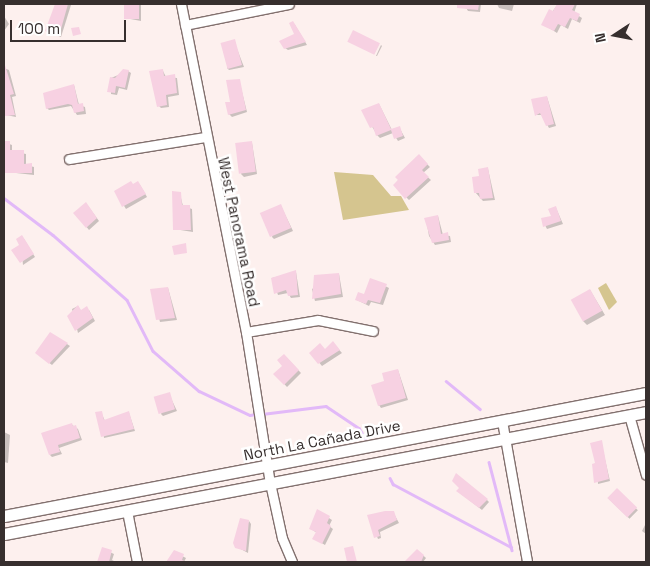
<!DOCTYPE html>
<meta charset="utf-8">
<style>
body{margin:0}
#map{position:relative;width:650px;height:566px;overflow:hidden;background:#fdf0ee;font-family:"Space Grotesk",sans-serif}
div>[style]{position:absolute}
.green>*{inset:0;background:#d5c58f}
.shadow>*{inset:0;background:#0003;transform-origin:0 0}
.stream>*{height:2.5px;margin:-1.25px;padding:0 1.25px;transform-origin:1.25px;border-radius:1.25px;background:#e2b9f8}
.building>*{inset:0;background:#f7d1e2;transform-origin:0 0}
.roads{filter:drop-shadow(1px 0 #82706e) drop-shadow(-1px 0 #82706e) drop-shadow(0 1px #82706e) drop-shadow(0 -1px #82706e)}
.minor>*{height:9px;margin:-4.5px;padding:0 4.5px;transform-origin:4.5px;border-radius:4.5px;background:#fff}
.major>*{height:11px;margin:-5.5px;padding:0 5.5px;transform-origin:5.5px;border-radius:5.5px;background:#fff}
span{translate:-50% -50%;white-space:nowrap;text-align:center;line-height:1.15;-webkit-text-stroke:5px #fff;paint-order:stroke}
.street-label{font-size:15px;color:#372f2e}
.frame{position:absolute;inset:0;border:5px solid #372f2e;pointer-events:none}
.north{position:absolute;left:590px;top:10px;width:50px;height:50px;-webkit-text-stroke:4px #fff;paint-order:stroke;rotate:259deg;font-size:14px;font-weight:700;line-height:20px;text-align:center;color:#372f2e}
.north::after{content:'';display:block;margin:auto;width:18px;height:22px;background:#372f2e;clip-path:polygon(50% 0,100% 100%,50% 72%,0 100%)}
.scale{position:absolute;left:10px;top:20px;width:116px;height:22px;box-sizing:border-box;border:2px solid #372f2e;border-top:0;padding-left:6px;font-size:15px;line-height:18px;white-space:nowrap;color:#372f2e;-webkit-text-stroke:4px #fff;paint-order:stroke}
</style>
<div id="map">
<div class="green">
<div style="clip-path:polygon(334px 172px,373px 175px,391px 196px,401px 196px,409px 210px,343px 220px)"></div>
<div style="clip-path:polygon(606px 283px,617px 302px,609px 310px,598px 288px)"></div>
</div>
<div class="shadow">
<div style="clip-path:polygon(56px 4px,71px 5px,61px 37px,46px 31px)"></div>
<div style="clip-path:polygon(125px 4px,141px 4px,141px 21px,125px 18px)"></div>
<div style="clip-path:polygon(456px 4px,481px 4px,480px 12px,468px 11px,465px 6px)"></div>
<div style="clip-path:polygon(497px 4px,514px 4px,512px 11px,499px 8px)"></div>
<div style="clip-path:polygon(558px 4px,577px 4px,574px 13px,582px 18px,580px 23px,572px 19px,568px 29px,561px 25px,557px 33px,543px 24px)"></div>
<div style="clip-path:polygon(4px 16px,9px 24px,4px 31px)"></div>
<div style="clip-path:polygon(295px 25px,307px 45px,288px 50px,285px 48px,296px 35px)"></div>
<div style="clip-path:polygon(234px 41px,244px 67px,229px 70px,227px 68px)"></div>
<div style="clip-path:polygon(381px 45px,382px 46px,377px 56px,376px 56px)"></div>
<div style="clip-path:polygon(4px 68px,9px 70px,16px 96px,12px 97px,16px 117px,6px 115px)"></div>
<div style="clip-path:polygon(128px 71px,131px 73px,127px 90px,119px 88px,117px 95px,111px 94px,111px 78px)"></div>
<div style="clip-path:polygon(163px 71px,166px 77px,177px 78px,179px 95px,168px 97px,169px 107px,161px 108px,159px 106px)"></div>
<div style="clip-path:polygon(239px 80px,247px 112px,232px 117px,229px 114px)"></div>
<div style="clip-path:polygon(74px 85px,79px 105px,85px 107px,86px 114px,77px 115px,71px 106px,49px 110px,47px 108px)"></div>
<div style="clip-path:polygon(547px 97px,556px 126px,549px 128px,542px 115px,536px 115px)"></div>
<div style="clip-path:polygon(379px 104px,392px 130px,399px 127px,405px 138px,398px 141px,393px 133px,380px 138px,377px 135px,363px 111px)"></div>
<div style="clip-path:polygon(4px 142px,12px 145px,12px 151px,26px 154px,26px 165px,34px 167px,34px 175px,7px 172px)"></div>
<div style="clip-path:polygon(252px 143px,257px 174px,244px 177px,241px 174px)"></div>
<div style="clip-path:polygon(419px 156px,430px 167px,423px 173px,431px 180px,409px 200px,394px 185px)"></div>
<div style="clip-path:polygon(488px 169px,495px 200px,483px 201px,475px 192px)"></div>
<div style="clip-path:polygon(140px 185px,147px 197px,126px 209px,115px 191px)"></div>
<div style="clip-path:polygon(180px 194px,183px 206px,192px 209px,193px 232px,174px 229px)"></div>
<div style="clip-path:polygon(88px 206px,99px 221px,89px 230px,75px 213px)"></div>
<div style="clip-path:polygon(281px 206px,293px 231px,274px 239px,272px 237px)"></div>
<div style="clip-path:polygon(556px 208px,563px 224px,547px 229px,542px 219px,553px 217px)"></div>
<div style="clip-path:polygon(438px 216px,443px 235px,450px 236px,451px 242px,435px 245px,429px 236px,426px 219px)"></div>
<div style="clip-path:polygon(24px 239px,35px 257px,23px 265px,21px 245px)"></div>
<div style="clip-path:polygon(296px 272px,300px 297px,291px 298px,288px 293px,278px 295px,272px 278px)"></div>
<div style="clip-path:polygon(339px 274px,343px 297px,315px 301px,312px 289px)"></div>
<div style="clip-path:polygon(371px 279px,389px 288px,383px 305px,371px 302px,369px 306px,357px 300px,365px 296px)"></div>
<div style="clip-path:polygon(168px 288px,177px 320px,160px 322px,152px 290px)"></div>
<div style="clip-path:polygon(590px 290px,605px 315px,587px 325px,583px 321px)"></div>
<div style="clip-path:polygon(78px 306px,81px 311px,89px 310px,95px 321px,78px 333px,72px 309px)"></div>
<div style="clip-path:polygon(50px 333px,70px 346px,52px 365px,39px 355px)"></div>
<div style="clip-path:polygon(333px 343px,342px 353px,322px 366px,311px 353px,325px 350px)"></div>
<div style="clip-path:polygon(284px 355px,301px 373px,287px 387px,275px 374px,284px 366px)"></div>
<div style="clip-path:polygon(398px 370px,408px 400px,381px 408px,379px 405px,386px 382px)"></div>
<div style="clip-path:polygon(169px 394px,177px 411px,163px 416px,161px 414px)"></div>
<div style="clip-path:polygon(101px 412px,105px 421px,129px 413px,135px 431px,104px 438px)"></div>
<div style="clip-path:polygon(71px 424px,78px 429px,82px 440px,59px 448px,62px 454px,52px 457px,50px 455px)"></div>
<div style="clip-path:polygon(4px 432px,10px 435px,8px 463px,4px 462px)"></div>
<div style="clip-path:polygon(601px 442px,610px 481px,598px 484px,597px 464px)"></div>
<div style="left:617px;top:490px;width:29px;height:12px;rotate:44deg"></div>
<div style="clip-path:polygon(460px 493px,487px 500px,489px 502px,482px 510px)"></div>
<div style="clip-path:polygon(318px 511px,332px 520px,329px 526px,333px 529px,325px 545px,313px 538px,317px 533px,311px 529px)"></div>
<div style="clip-path:polygon(393px 512px,399px 523px,380px 532px,381px 538px,378px 539px,369px 516px)"></div>
<div style="clip-path:polygon(249px 521px,251px 524px,248px 553px,237px 547px)"></div>
<div style="clip-path:polygon(646px 523px,646px 534px,642px 531px)"></div>
<div style="clip-path:polygon(103px 549px,114px 554px,112px 560px,116px 562px,101px 562px)"></div>
<div style="clip-path:polygon(417px 550px,426px 558px,423px 562px,405px 562px)"></div>
<div style="clip-path:polygon(174px 552px,186px 558px,184px 562px,167px 562px)"></div>
</div>
<div class="stream">
<div style="left:4px;top:198px;width:61px;rotate:37.1deg"></div>
<div style="left:53px;top:235px;width:98px;rotate:41.3deg"></div>
<div style="left:127px;top:300px;width:57px;rotate:63deg"></div>
<div style="left:153px;top:351px;width:61px;rotate:41deg"></div>
<div style="left:199px;top:391px;width:56px;rotate:25.2deg"></div>
<div style="left:250px;top:415px;width:6px;rotate:-9deg"></div>
<div style="left:446px;top:381px;width:44px;rotate:39.5deg"></div>
<div style="left:262px;top:414px;width:64px;rotate:-7.1deg"></div>
<div style="left:326px;top:406px;width:40px;rotate:34deg"></div>
<div style="left:359px;top:428px;width:12px;rotate:59deg"></div>
<div style="left:489px;top:462px;width:91px;rotate:75.4deg"></div>
<div style="left:390px;top:478px;width:7px;rotate:63deg"></div>
<div style="left:393px;top:484px;width:134px;rotate:28.1deg"></div>
</div>
<div class="building">
<div style="clip-path:polygon(55px 4px,68px 4px,59px 36px,45px 31px)"></div>
<div style="left:124px;top:4px;width:15px;height:15px"></div>
<div style="clip-path:polygon(457px 4px,479px 4px,478px 10px,457px 8px)"></div>
<div style="clip-path:polygon(557px 4px,575px 4px,572px 10px,580px 14px,577px 21px,570px 18px,565px 27px,558px 24px,554px 31px,541px 25px,549px 9px,553px 11px)"></div>
<div style="clip-path:polygon(293px 21px,306px 42px,284px 49px,279px 41px,294px 34px,289px 23px)"></div>
<div style="clip-path:polygon(79px 27px,81px 34px,73px 36px,71px 28px)"></div>
<div style="left:353px;top:30px;width:30px;height:13px;rotate:26deg"></div>
<div style="left:235px;top:39px;width:27px;height:15px;rotate:75deg"></div>
<div style="clip-path:polygon(4px 62px,14px 94px,10px 95px,15px 115px,5px 116px,4px 110px)"></div>
<div style="clip-path:polygon(123px 69px,129px 70px,125px 88px,116px 86px,115px 93px,107px 92px,110px 77px,115px 78px)"></div>
<div style="clip-path:polygon(163px 69px,164px 76px,175px 74px,177px 93px,166px 95px,167px 105px,157px 107px,149px 71px)"></div>
<div style="clip-path:polygon(240px 79px,246px 110px,228px 115px,225px 102px,230px 102px,226px 80px)"></div>
<div style="clip-path:polygon(74px 84px,78px 104px,83px 103px,84px 111px,74px 113px,72px 105px,68px 104px,46px 109px,43px 93px)"></div>
<div style="clip-path:polygon(547px 96px,554px 124px,546px 126px,540px 113px,535px 116px,531px 99px)"></div>
<div style="clip-path:polygon(379px 103px,391px 129px,400px 126px,403px 136px,394px 139px,391px 130px,376px 136px,373px 127px,370px 128px,361px 110px)"></div>
<div style="left:4px;top:141px;width:6px;height:9px"></div>
<div style="left:252px;top:141px;width:31px;height:17px;rotate:83deg"></div>
<div style="clip-path:polygon(5px 150px,24px 150px,24px 164px,32px 163px,32px 173px,5px 173px)"></div>
<div style="clip-path:polygon(419px 154px,428px 164px,422px 170px,429px 177px,405px 199px,393px 185px,398px 180px,395px 177px)"></div>
<div style="clip-path:polygon(488px 167px,493px 198px,480px 199px,479px 193px,474px 193px,472px 177px,479px 176px,478px 169px)"></div>
<div style="clip-path:polygon(131px 181px,133px 184px,138px 181px,146px 194px,122px 207px,114px 191px)"></div>
<div style="clip-path:polygon(172px 191px,181px 192px,182px 205px,190px 205px,191px 230px,173px 230px)"></div>
<div style="clip-path:polygon(86px 202px,97px 218px,86px 228px,73px 213px)"></div>
<div style="left:281px;top:204px;width:26px;height:23px;rotate:67deg"></div>
<div style="clip-path:polygon(556px 206px,561px 221px,543px 227px,541px 218px,551px 216px,548px 209px)"></div>
<div style="clip-path:polygon(438px 215px,441px 234px,448px 232px,449px 240px,432px 243px,424px 218px)"></div>
<div style="clip-path:polygon(22px 235px,34px 254px,20px 263px,11px 250px,19px 245px,16px 239px)"></div>
<div style="clip-path:polygon(186px 243px,187px 253px,174px 255px,172px 246px)"></div>
<div style="clip-path:polygon(296px 270px,298px 295px,288px 296px,286px 290px,274px 294px,271px 278px)"></div>
<div style="clip-path:polygon(339px 273px,341px 294px,312px 299px,314px 275px)"></div>
<div style="clip-path:polygon(370px 278px,387px 284px,380px 303px,368px 300px,366px 304px,355px 300px,358px 292px,364px 294px)"></div>
<div style="clip-path:polygon(168px 287px,175px 318px,156px 320px,150px 289px)"></div>
<div style="left:590px;top:289px;width:25px;height:22px;rotate:61deg"></div>
<div style="clip-path:polygon(78px 305px,81px 310px,87px 306px,93px 318px,75px 331px,67px 316px)"></div>
<div style="clip-path:polygon(50px 332px,68px 343px,49px 364px,35px 353px)"></div>
<div style="clip-path:polygon(333px 341px,340px 350px,318px 364px,309px 353px,320px 343px,325px 349px)"></div>
<div style="clip-path:polygon(284px 354px,299px 370px,284px 385px,273px 374px,282px 366px,277px 360px)"></div>
<div style="clip-path:polygon(398px 369px,406px 398px,378px 406px,371px 385px,384px 381px,382px 373px)"></div>
<div style="left:170px;top:392px;width:18px;height:17px;rotate:74deg"></div>
<div style="clip-path:polygon(102px 411px,104px 420px,129px 411px,134px 429px,101px 437px,95px 412px)"></div>
<div style="clip-path:polygon(72px 423px,73px 426px,76px 425px,80px 438px,58px 445px,60px 452px,49px 455px,41px 433px)"></div>
<div style="clip-path:polygon(602px 440px,609px 479px,594px 483px,592px 464px,595px 463px,590px 443px)"></div>
<div style="clip-path:polygon(456px 473px,488px 499px,479px 508px,456px 491px,459px 488px,452px 481px)"></div>
<div style="left:617px;top:488px;width:28px;height:14px;rotate:44deg"></div>
<div style="clip-path:polygon(317px 509px,330px 516px,327px 523px,331px 526px,322px 544px,312px 539px,316px 532px,309px 529px)"></div>
<div style="clip-path:polygon(385px 511px,394px 511px,397px 520px,378px 530px,380px 536px,374px 538px,367px 515px)"></div>
<div style="clip-path:polygon(240px 518px,249px 520px,246px 551px,235px 548px,233px 543px)"></div>
<div style="clip-path:polygon(353px 546px,357px 562px,347px 562px,344px 548px)"></div>
<div style="clip-path:polygon(102px 547px,112px 550px,109px 562px,97px 562px)"></div>
<div style="clip-path:polygon(417px 549px,424px 555px,421px 562px,404px 562px)"></div>
<div style="clip-path:polygon(174px 550px,184px 554px,182px 560px,187px 562px,166px 562px)"></div>
</div>
<div class="roads">
<div class="minor">
<div style="left:181px;top:4px;width:334px;rotate:78.8deg"></div>
<div style="left:246px;top:332px;width:153px;rotate:81deg"></div>
<div style="left:270px;top:483px;width:56px;rotate:77.7deg"></div>
<div style="left:282px;top:538px;width:26px;rotate:67deg"></div>
<div style="left:185px;top:25px;width:106px;rotate:-11.4deg"></div>
<div style="left:69px;top:159px;width:138px;rotate:-9.2deg"></div>
<div style="left:246px;top:332px;width:73px;rotate:-9.5deg"></div>
<div style="left:318px;top:320px;width:56px;rotate:11.3deg"></div>
<div style="left:629px;top:415px;width:62px;rotate:74.2deg"></div>
<div style="left:502px;top:421px;width:143px;rotate:79.9deg"></div>
<div style="left:127px;top:511px;width:52px;rotate:78.9deg"></div>
</div>
<div class="major">
<div style="left:4px;top:516px;width:654px;rotate:-10.85deg"></div>
<div style="left:4px;top:534px;width:653px;rotate:-10.76deg"></div>
</div>
</div>
<div class="street-label">
<span style="left:239px;top:232px;rotate:78deg">West Panorama Road</span>
<span style="left:322px;top:440px;rotate:-11deg">North La Cañada Drive</span>
</div>
<div class="frame"></div>
<div class="north">N</div>
<div class="scale">100 m</div>
</div>
